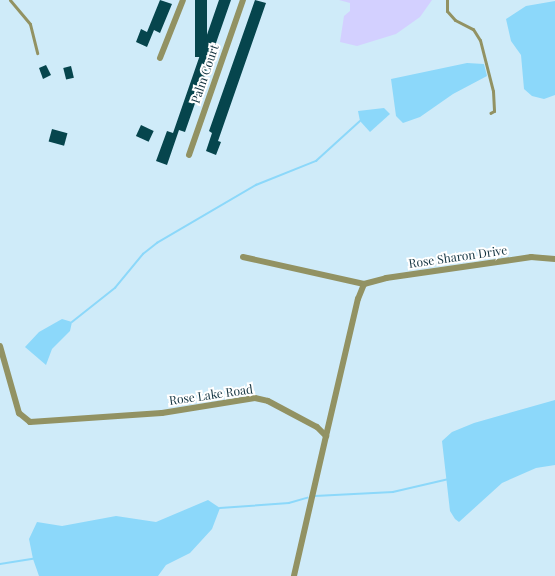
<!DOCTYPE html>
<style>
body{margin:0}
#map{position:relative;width:555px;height:576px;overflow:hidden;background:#cfebf9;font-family:"Playfair Display",serif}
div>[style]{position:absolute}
.green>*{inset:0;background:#d3d0ff}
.water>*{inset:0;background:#8cd8fa}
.stream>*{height:1.5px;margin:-0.75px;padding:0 0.75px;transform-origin:0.75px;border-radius:0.75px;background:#8cd8fa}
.building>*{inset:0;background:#06454d;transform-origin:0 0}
.lane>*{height:3px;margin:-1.5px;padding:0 1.5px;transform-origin:1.5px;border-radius:1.5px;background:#929263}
.street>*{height:6px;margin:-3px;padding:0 3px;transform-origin:3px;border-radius:3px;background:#929263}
span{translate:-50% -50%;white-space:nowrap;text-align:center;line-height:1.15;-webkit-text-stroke:4px #fff;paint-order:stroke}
.street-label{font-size:12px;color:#133340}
</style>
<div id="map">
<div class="green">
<div style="clip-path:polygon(339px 0,432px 0,420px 17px,396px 34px,357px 46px,340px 42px,344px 16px,350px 11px,350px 3px)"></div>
</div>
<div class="water">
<div style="clip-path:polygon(555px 1px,555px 95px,544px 99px,532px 96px,524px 89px,521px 55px,511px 41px,506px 19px,526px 6px)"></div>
<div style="clip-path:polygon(467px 63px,484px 64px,487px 76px,453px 94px,420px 117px,403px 123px,396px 116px,391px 79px)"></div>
<div style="clip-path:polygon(384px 108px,390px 114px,370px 132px,360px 121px,358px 111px)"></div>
<div style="clip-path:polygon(62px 319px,72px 322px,70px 331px,52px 349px,46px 365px,25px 347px,39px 332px)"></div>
<div style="clip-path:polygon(555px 400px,555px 465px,536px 468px,502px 483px,459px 522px,455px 519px,450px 511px,442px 441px,452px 432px,474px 423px)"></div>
<div style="clip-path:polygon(208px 500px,220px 508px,212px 529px,190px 553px,166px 565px,158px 576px,39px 576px,33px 559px,29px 539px,37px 522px,62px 526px,116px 516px,156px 522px)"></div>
</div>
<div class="stream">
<div style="left:72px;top:322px;width:55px;rotate:-38.3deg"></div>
<div style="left:115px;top:288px;width:44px;rotate:-50.5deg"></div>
<div style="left:143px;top:254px;width:18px;rotate:-38deg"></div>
<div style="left:157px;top:243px;width:115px;rotate:-30.4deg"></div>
<div style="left:256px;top:185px;width:65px;rotate:-21.8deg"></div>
<div style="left:316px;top:161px;width:59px;rotate:-42.3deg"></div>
<div style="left:315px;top:496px;width:78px;rotate:-2.9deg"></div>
<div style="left:393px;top:492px;width:57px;rotate:-13.1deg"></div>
<div style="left:220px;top:508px;width:69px;rotate:-4.1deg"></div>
<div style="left:289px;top:503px;width:19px;rotate:-16deg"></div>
<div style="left:0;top:564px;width:33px;rotate:-9deg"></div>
</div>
<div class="building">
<div style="clip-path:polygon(160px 0,172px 4px,160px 33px,154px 30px,147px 47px,136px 42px,141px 29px,147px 32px)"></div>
<div style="left:195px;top:0;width:12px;height:57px"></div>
<div style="clip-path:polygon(219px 0,231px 0,185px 132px,179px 130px,167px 165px,156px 161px,167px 131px,173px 133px)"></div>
<div style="clip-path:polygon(255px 0,266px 3px,218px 141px,221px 142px,216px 155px,206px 151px,212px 133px,209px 131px)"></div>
<div style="clip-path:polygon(46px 65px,51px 75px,43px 79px,39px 68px)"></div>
<div style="left:71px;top:66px;width:12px;height:8px;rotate:76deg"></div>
<div style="left:141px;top:125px;width:14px;height:12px;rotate:25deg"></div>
<div style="left:52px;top:129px;width:16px;height:13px;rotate:15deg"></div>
</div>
<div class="lane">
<div style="left:10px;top:0;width:31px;rotate:50deg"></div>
<div style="left:30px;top:24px;width:30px;rotate:76deg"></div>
<div style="left:447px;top:0;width:11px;rotate:90deg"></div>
<div style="left:447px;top:11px;width:12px;rotate:48deg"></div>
<div style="left:455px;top:20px;width:20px;rotate:27deg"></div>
<div style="left:473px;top:29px;width:13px;rotate:58deg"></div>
<div style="left:480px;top:40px;width:53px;rotate:75.7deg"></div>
<div style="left:493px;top:91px;width:20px;rotate:87deg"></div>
<div style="left:494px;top:111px;width:4px;rotate:153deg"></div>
</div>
<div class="street">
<div style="left:160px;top:58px;width:62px;rotate:-68.4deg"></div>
<div style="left:189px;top:155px;width:164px;rotate:-70.8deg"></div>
<div style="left:243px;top:257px;width:124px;rotate:12.6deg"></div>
<div style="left:364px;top:284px;width:23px;rotate:-15deg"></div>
<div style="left:386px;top:278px;width:147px;rotate:-8.2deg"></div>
<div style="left:531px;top:257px;width:24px;rotate:5deg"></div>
<div style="left:0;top:346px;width:70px;rotate:74.2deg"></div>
<div style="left:19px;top:413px;width:14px;rotate:39deg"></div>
<div style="left:30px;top:422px;width:132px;rotate:-3.9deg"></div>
<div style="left:162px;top:413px;width:94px;rotate:-9.2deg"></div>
<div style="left:255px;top:398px;width:13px;rotate:13deg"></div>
<div style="left:268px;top:401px;width:55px;rotate:28deg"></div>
<div style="left:317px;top:427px;width:13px;rotate:45deg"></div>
<div style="left:326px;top:436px;width:144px;rotate:102.9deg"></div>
<div style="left:326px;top:436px;width:141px;rotate:-76.9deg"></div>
<div style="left:358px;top:299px;width:16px;rotate:-68deg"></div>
</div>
<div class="street-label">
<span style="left:205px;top:74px;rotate:-71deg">Palm Court</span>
<span style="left:458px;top:257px;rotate:-8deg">Rose Sharon Drive</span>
<span style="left:211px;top:395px;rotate:-8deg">Rose Lake Road</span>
</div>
</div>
